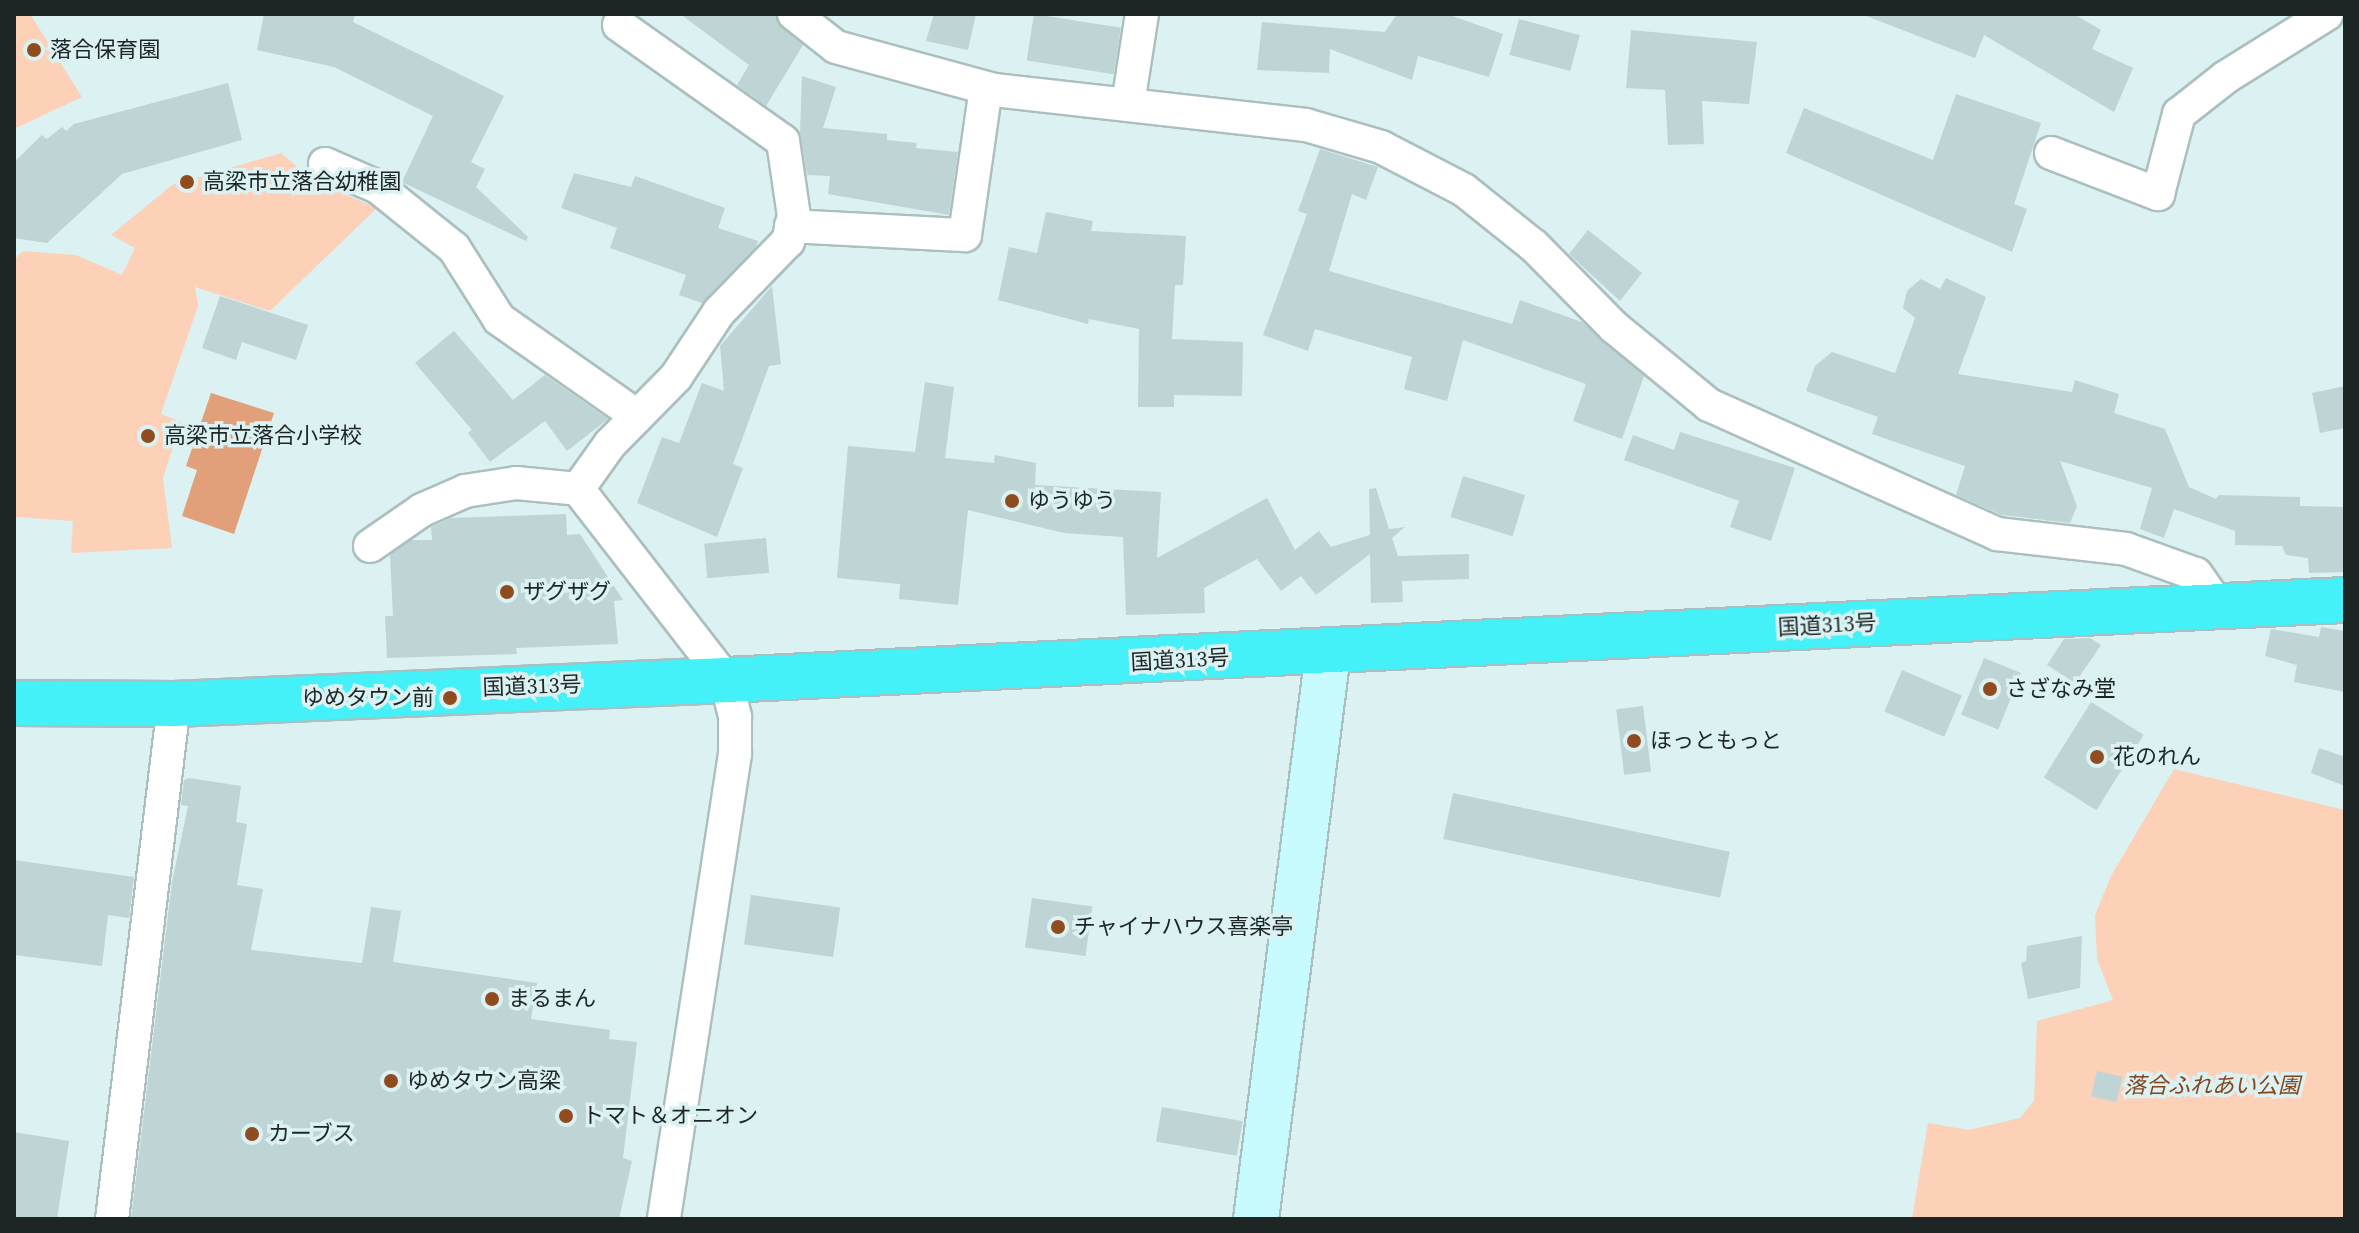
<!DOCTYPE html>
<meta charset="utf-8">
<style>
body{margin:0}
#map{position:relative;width:2359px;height:1233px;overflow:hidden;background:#dbf1f2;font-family:"Source Serif 4","Noto Sans JP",serif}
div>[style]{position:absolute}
.green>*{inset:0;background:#fdd1b8}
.water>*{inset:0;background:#e2a07a}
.building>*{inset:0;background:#bfd4d4;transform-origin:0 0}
.roads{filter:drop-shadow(2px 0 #abbfc0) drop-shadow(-2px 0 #abbfc0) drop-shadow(0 2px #abbfc0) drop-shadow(0 -2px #abbfc0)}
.street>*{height:32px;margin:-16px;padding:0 16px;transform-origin:16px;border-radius:16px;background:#fff}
.secondary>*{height:44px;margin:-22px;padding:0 22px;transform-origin:22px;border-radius:22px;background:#c7fbfd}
.highway>*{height:44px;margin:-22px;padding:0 22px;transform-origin:22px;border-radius:22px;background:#45f1f8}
.dots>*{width:22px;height:22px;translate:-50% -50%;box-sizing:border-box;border:4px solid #dbf1f2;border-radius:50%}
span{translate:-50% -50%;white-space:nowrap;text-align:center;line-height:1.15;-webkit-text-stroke:7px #dbf1f2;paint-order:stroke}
.poi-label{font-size:22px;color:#1d2525}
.left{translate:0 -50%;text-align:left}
.right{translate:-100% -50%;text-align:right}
.street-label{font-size:22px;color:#1d2525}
.park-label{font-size:22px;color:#83451d;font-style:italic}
.frame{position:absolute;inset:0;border:16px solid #1d2525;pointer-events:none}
</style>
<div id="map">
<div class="green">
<div style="clip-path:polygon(14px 14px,30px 14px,82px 97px,14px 129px)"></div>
<div style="clip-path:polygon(281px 153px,314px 181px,377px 208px,270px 311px,195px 287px,198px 306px,161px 414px,181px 422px,163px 478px,172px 548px,71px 553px,73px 521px,14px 517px,14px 260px,23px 251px,76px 255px,122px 275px,135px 248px,111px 235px,172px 185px)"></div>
<div style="clip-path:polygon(2174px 769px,2345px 810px,2345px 1219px,1912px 1219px,1928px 1123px,1969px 1130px,2020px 1118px,2034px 1101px,2037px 1021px,2113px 1000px,2097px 959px,2095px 915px,2111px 876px)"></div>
</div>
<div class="water">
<div style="clip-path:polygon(211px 393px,274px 413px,234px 534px,182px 516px,197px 470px,186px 466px)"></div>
</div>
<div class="building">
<div style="clip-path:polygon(264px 14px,355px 14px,353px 22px,504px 96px,471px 162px,485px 169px,476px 187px,528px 237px,526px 241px,402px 182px,433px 116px,334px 67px,257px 50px)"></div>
<div style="clip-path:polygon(680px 14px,775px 14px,782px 28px,803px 45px,766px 106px,737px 85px,749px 65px)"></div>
<div style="clip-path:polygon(934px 14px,976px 14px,968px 50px,926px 41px)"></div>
<div style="left:1034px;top:14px;width:88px;height:47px;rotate:9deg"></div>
<div style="clip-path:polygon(1397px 14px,1447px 14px,1503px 34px,1489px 77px,1418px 56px,1412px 80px,1330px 49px,1329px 73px,1257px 70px,1262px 22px,1385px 32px)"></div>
<div style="clip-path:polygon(1861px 14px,2074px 14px,2101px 30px,2092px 49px,2133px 68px,2114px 112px,1984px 35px,1975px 58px)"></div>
<div style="left:1519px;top:19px;width:63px;height:37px;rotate:15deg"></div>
<div style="clip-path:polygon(1631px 30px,1757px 42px,1749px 104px,1702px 101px,1704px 144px,1668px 145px,1665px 90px,1626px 88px)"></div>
<div style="clip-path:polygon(802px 76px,836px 87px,823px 128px,887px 134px,887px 140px,917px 143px,916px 148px,958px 152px,949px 215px,828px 194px,830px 176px,807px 175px,800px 132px)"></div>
<div style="clip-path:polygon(228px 83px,242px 140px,122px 174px,47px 243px,14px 238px,14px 162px,42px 135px,47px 139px,62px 127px,66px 131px,74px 124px)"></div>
<div style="clip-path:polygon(1956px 94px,2041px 123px,2014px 204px,2027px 209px,2012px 252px,1786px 153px,1804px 108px,1933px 160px)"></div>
<div style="clip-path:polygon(1320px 149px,1378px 167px,1366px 200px,1352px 194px,1329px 271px,1512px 324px,1520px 300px,1582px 322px,1644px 376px,1622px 439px,1573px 421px,1586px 384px,1463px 340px,1447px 401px,1404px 389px,1412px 357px,1315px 329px,1308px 351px,1263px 335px,1307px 214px,1298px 211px)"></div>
<div style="clip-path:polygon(574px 173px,631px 187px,635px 176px,725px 208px,718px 228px,758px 241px,756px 247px,702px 303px,679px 295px,686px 275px,610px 248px,617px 228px,561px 208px)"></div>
<div style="clip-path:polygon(1046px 212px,1093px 221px,1091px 231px,1186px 236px,1183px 285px,1175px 285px,1172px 339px,1243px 342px,1242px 396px,1174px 395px,1174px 407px,1138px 407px,1139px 329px,1089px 319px,1088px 324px,998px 300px,1009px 247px,1037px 253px)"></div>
<div style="clip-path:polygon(1588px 230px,1642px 273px,1620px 301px,1569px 254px)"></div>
<div style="clip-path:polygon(1946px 278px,1986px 297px,1958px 374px,2072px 392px,2075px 380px,2119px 394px,2114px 413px,2165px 429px,2189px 487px,2216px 499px,2219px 495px,2300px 497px,2300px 506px,2345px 507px,2345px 572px,2309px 573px,2308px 558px,2286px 555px,2282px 546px,2235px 545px,2235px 531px,2174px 509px,2164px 538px,2140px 529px,2152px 488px,2060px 461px,2077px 506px,2070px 523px,2002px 515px,1956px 495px,1965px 466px,1872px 434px,1878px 417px,1806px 391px,1815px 366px,1832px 352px,1895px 373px,1915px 318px,1903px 308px,1907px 291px,1921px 279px,1940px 289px)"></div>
<div style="clip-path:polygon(772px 286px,781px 364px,769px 366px,733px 464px,743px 468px,717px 537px,637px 503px,662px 437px,679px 443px,702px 383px,724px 391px,720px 346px)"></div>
<div style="clip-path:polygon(220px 296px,308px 325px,296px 360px,242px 342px,236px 360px,202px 348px)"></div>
<div style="clip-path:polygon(454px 331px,513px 400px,545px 375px,608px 419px,567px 451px,545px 421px,490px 462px,468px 433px,472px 430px,415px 363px)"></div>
<div style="clip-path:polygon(925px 382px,954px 387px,945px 458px,994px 463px,995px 455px,1036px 463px,1035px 485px,1161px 492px,1157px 558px,1267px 498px,1295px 550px,1319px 531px,1331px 547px,1370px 535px,1369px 489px,1376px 488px,1389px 529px,1405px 527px,1392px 538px,1398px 556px,1469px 554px,1469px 579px,1402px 581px,1403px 602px,1371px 603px,1370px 554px,1316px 595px,1301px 576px,1281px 591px,1257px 559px,1204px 588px,1205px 613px,1126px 615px,1123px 537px,1064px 533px,968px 510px,958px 605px,899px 599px,900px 584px,837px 578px,848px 446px,915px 452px)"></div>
<div style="clip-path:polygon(2345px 386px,2345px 428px,2320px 433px,2312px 393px)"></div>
<div style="clip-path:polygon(1680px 432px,1795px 468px,1771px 541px,1730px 527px,1739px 501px,1624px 460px,1633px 435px,1674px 450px)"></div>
<div style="left:1463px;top:476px;width:65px;height:43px;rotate:17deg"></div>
<div style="clip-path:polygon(566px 514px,567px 535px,580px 534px,623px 600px,614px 601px,618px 644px,516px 648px,517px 654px,387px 658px,385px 616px,393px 616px,390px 555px,411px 540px,432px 540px,431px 527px,451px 518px)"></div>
<div style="left:766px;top:538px;width:35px;height:62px;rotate:85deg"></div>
<div style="clip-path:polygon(2321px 627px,2345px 631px,2345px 692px,2294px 682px,2297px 665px,2265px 656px,2271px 629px,2319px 637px)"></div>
<div style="clip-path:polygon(2090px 638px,2101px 645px,2075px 683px,2047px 665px,2064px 639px)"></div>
<div style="left:1984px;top:658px;width:40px;height:61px;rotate:22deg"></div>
<div style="left:1902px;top:670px;width:65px;height:45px;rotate:23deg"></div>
<div style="left:2091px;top:702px;width:62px;height:89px;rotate:32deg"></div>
<div style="left:1643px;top:706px;width:66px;height:27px;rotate:83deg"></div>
<div style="clip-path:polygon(2319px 748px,2345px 757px,2345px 786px,2311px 773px)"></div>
<div style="clip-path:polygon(189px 778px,241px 786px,236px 822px,247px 824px,237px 885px,263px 889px,251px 950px,362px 963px,371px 907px,401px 911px,393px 962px,537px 983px,531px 1019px,610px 1030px,609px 1039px,637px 1042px,623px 1158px,632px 1161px,619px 1219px,131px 1219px,172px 882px,188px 806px,181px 805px,184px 780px)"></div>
<div style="left:1453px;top:793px;width:283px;height:47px;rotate:12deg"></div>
<div style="clip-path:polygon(14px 860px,134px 877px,129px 918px,108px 915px,102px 966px,14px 955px)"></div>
<div style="left:751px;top:895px;width:90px;height:50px;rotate:8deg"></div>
<div style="left:1032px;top:898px;width:61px;height:50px;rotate:8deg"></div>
<div style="clip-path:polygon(2082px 936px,2080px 988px,2028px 999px,2021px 963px,2026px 961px,2027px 946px)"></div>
<div style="left:2097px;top:1071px;width:26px;height:26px;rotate:13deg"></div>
<div style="left:1162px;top:1107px;width:82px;height:35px;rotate:10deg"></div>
<div style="clip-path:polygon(14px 1132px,69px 1141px,57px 1219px,14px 1219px)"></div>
</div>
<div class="roads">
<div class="street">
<div style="left:794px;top:14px;width:53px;rotate:38.2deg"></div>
<div style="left:836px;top:47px;width:164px;rotate:15.2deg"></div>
<div style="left:994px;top:90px;width:314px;rotate:6.4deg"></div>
<div style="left:1306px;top:125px;width:78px;rotate:16.3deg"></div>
<div style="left:1381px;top:147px;width:93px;rotate:27.4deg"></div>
<div style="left:1464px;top:190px;width:90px;rotate:38.7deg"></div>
<div style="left:1534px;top:246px;width:114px;rotate:45.4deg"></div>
<div style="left:1614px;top:327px;width:123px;rotate:39.4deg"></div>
<div style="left:1709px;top:405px;width:316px;rotate:24.1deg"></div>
<div style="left:1997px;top:534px;width:130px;rotate:6.6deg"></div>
<div style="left:2126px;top:549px;width:74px;rotate:19.7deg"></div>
<div style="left:2196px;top:574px;width:37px;rotate:55deg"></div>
<div style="left:619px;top:25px;width:201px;rotate:35.3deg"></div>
<div style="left:783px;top:141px;width:76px;rotate:81.7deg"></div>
<div style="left:794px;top:216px;width:26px;rotate:103deg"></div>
<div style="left:788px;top:241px;width:99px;rotate:134.2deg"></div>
<div style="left:719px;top:312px;width:78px;rotate:123.5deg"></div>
<div style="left:676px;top:377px;width:94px;rotate:134.6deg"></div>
<div style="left:610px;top:444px;width:55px;rotate:125.4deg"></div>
<div style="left:578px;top:489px;width:242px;rotate:52.2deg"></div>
<div style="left:726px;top:680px;width:38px;rotate:76deg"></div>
<div style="left:735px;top:717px;width:37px;rotate:90deg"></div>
<div style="left:735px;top:754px;width:470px;rotate:98.7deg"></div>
<div style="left:1128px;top:104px;width:91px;rotate:-81.2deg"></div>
<div style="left:2051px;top:153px;width:115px;rotate:21deg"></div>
<div style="left:2158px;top:194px;width:83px;rotate:-75.3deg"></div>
<div style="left:2179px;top:114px;width:60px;rotate:-38.2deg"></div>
<div style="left:2226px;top:77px;width:119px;rotate:-32deg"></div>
<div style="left:325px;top:164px;width:58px;rotate:23.5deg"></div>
<div style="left:378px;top:187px;width:97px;rotate:38.8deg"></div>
<div style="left:454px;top:248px;width:84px;rotate:57.6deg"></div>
<div style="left:499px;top:319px;width:169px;rotate:35.1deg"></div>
<div style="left:791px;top:226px;width:174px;rotate:3deg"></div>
<div style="left:965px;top:235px;width:148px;rotate:-81.9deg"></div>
<div style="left:370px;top:546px;width:63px;rotate:-34.7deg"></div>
<div style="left:422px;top:510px;width:47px;rotate:-23.8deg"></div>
<div style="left:465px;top:491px;width:52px;rotate:-8.9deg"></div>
<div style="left:516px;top:483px;width:62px;rotate:5.5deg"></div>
<div style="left:112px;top:1219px;width:519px;rotate:-83.14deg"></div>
</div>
<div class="secondary">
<div style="left:1256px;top:1219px;width:571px;rotate:-82.75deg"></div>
</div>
<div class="highway">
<div style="left:14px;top:703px;width:160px;rotate:0.4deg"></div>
<div style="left:174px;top:704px;width:553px;rotate:-2.49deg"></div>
<div style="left:726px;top:680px;width:1621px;rotate:-2.83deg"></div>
</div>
</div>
<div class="dots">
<div style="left:34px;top:50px;background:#904c1f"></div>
<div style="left:187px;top:182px;background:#904c1f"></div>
<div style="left:148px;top:436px;background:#904c1f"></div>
<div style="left:1012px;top:501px;background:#904c1f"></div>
<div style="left:507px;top:592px;background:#904c1f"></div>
<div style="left:1990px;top:689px;background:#904c1f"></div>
<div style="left:450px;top:698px;background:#904c1f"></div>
<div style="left:1634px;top:741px;background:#904c1f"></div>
<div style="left:2097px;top:757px;background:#904c1f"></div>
<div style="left:1058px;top:927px;background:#904c1f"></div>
<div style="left:492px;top:999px;background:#904c1f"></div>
<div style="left:391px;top:1081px;background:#904c1f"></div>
<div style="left:566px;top:1116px;background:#904c1f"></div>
<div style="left:252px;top:1134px;background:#904c1f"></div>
</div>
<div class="poi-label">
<span class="left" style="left:50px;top:50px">落合保育園</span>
<span class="left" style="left:203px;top:182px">高梁市立落合幼稚園</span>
<span class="left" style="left:164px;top:436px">高梁市立落合小学校</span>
<span class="left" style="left:1028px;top:501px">ゆうゆう</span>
<span class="left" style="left:523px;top:592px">ザグザグ</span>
<span class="left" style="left:2006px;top:689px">さざなみ堂</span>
<span class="right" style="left:434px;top:698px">ゆめタウン前</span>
<span class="left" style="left:1650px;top:741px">ほっともっと</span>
<span class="left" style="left:2113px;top:757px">花のれん</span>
<span class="left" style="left:1074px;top:927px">チャイナハウス喜楽亭</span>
<span class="left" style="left:508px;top:999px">まるまん</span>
<span class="left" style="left:407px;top:1081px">ゆめタウン高梁</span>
<span class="left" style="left:582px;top:1116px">トマト＆オニオン</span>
<span class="left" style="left:268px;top:1134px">カーブス</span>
</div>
<div class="street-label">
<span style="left:1827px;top:625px;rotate:-3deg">国道313号</span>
<span style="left:1180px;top:660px;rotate:-3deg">国道313号</span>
<span style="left:532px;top:686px;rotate:-2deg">国道313号</span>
</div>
<div class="park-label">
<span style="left:2212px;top:1086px">落合ふれあい公園</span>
</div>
<div class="frame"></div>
</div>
